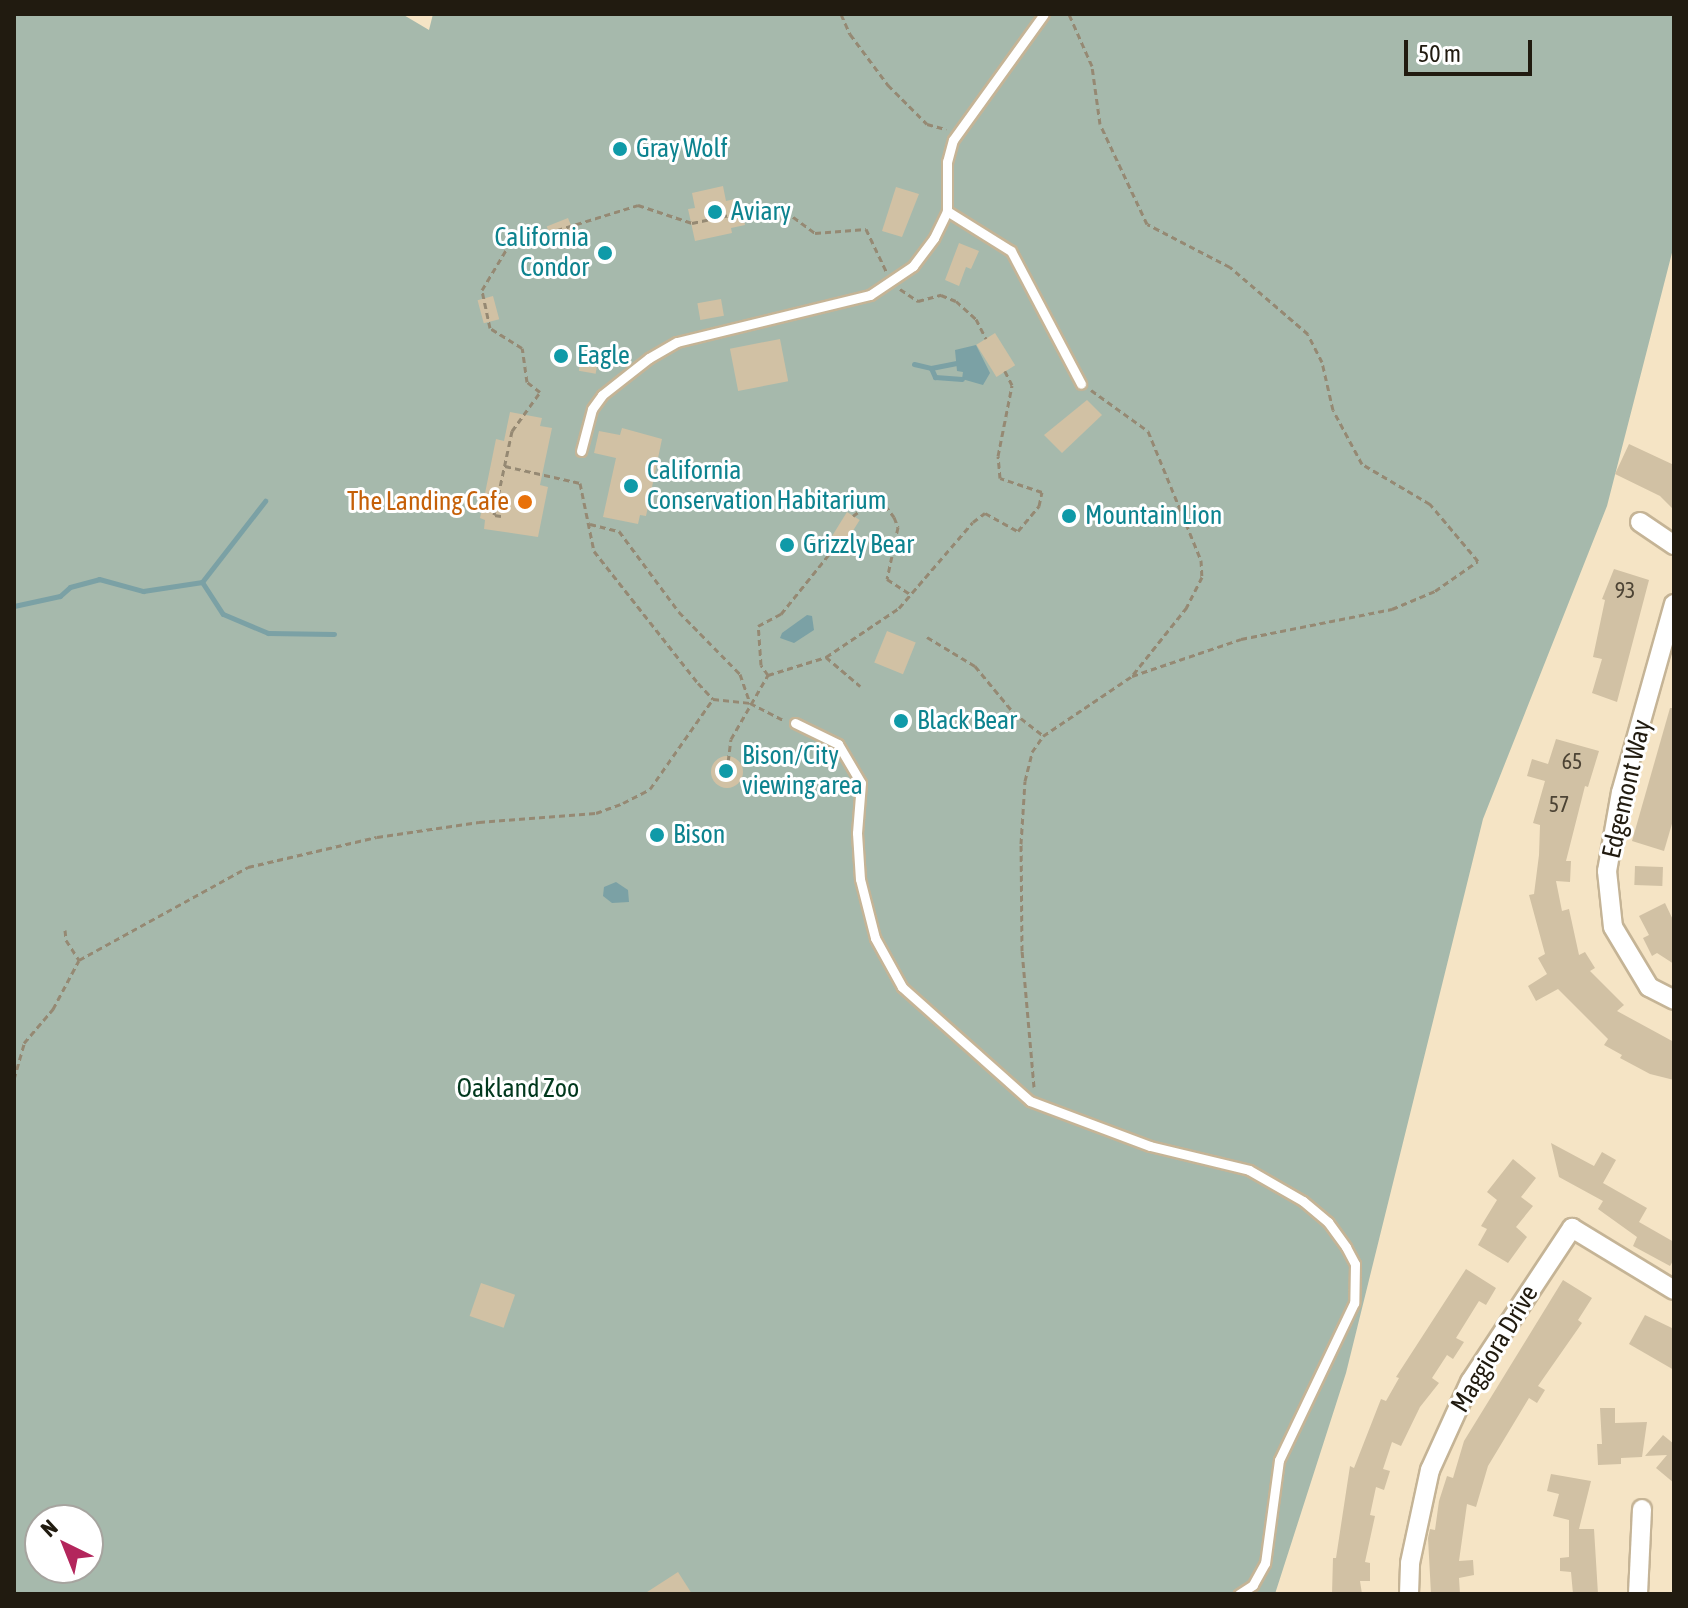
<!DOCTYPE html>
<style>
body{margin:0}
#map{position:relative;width:1688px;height:1608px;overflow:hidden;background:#f5e4c5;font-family:"Asap Condensed",sans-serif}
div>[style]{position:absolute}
.green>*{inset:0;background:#a6b9ac}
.water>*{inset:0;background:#7ba1a5}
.stream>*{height:5px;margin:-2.5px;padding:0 2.5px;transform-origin:2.5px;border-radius:2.5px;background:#7ba1a5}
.building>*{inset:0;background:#d1c1a4;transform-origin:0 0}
.round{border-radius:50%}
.path>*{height:3px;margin-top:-1.5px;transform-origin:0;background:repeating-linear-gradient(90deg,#958973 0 6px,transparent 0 10px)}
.roads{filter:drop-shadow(2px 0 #c5b496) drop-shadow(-2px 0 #c5b496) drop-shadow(0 2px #c5b496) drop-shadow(0 -2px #c5b496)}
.service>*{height:9px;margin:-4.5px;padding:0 4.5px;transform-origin:4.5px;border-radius:4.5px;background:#fff}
.minor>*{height:18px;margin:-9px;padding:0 9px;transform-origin:9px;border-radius:9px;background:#fff}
.dots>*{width:22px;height:22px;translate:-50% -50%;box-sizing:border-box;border:4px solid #fff;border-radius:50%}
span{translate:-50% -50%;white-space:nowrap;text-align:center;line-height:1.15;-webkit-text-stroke:6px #fff;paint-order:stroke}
.number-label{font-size:22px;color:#4d4435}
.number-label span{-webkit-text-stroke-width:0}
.culture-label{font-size:26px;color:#0d838f}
.left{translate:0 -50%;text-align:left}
.right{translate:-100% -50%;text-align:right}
.food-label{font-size:26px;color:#c56008}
.street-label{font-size:26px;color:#211b10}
.park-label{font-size:26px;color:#01381d}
.frame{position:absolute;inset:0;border:16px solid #211b10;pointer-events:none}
.north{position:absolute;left:24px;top:1504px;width:80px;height:80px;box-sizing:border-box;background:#fff;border:2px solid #a6a49f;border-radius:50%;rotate:317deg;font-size:22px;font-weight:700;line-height:32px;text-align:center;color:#211b10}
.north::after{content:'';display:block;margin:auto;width:28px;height:36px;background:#b3265c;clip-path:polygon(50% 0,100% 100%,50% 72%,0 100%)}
.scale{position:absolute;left:1404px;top:40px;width:128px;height:36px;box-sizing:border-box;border:4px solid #211b10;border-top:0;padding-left:10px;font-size:24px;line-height:28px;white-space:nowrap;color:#211b10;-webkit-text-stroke:6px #fff;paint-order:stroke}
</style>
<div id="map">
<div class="green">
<div style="clip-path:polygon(evenodd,14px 14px,402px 14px,429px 30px,433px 14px,1674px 14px,1674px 245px,1607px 506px,1483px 819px,1346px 1373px,1275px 1594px,14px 1594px,14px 14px,40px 1520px,88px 1520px,88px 1568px,40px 1568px,40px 1520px)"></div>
</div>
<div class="water">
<div style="clip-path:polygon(976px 345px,990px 373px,983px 385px,962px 379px,963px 372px,957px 371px,955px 350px)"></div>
<div style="clip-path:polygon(807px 615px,812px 616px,814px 630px,794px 643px,780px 638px,782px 633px)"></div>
<div style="clip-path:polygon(616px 882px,628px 890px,629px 902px,612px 903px,603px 896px,604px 887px)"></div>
</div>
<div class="stream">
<div style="left:914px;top:364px;width:17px;rotate:13deg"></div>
<div style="left:931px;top:368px;width:26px;rotate:-11deg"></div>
<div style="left:931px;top:368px;width:10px;rotate:66deg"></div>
<div style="left:935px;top:377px;width:27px;rotate:4deg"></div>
<div style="left:202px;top:582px;width:103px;rotate:-52.1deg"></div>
<div style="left:14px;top:606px;width:47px;rotate:-12.3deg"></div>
<div style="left:60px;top:596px;width:13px;rotate:-42deg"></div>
<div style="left:70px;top:587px;width:30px;rotate:-15deg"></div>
<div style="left:99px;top:579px;width:46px;rotate:15.3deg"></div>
<div style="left:143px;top:591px;width:60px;rotate:-8.7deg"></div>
<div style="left:202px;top:582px;width:38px;rotate:57deg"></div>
<div style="left:223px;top:614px;width:49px;rotate:22.9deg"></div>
<div style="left:268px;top:633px;width:66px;rotate:0.9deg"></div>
</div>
<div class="building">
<div style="clip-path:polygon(723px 186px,726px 201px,739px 198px,745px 225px,731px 228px,732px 233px,695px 241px,688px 209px,695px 208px,692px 193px)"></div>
<div style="clip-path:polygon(896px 187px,919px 194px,902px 237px,882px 231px)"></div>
<div style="left:568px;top:218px;width:16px;height:23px;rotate:68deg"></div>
<div style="clip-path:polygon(959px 243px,979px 251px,971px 269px,966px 267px,959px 286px,945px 280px)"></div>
<div style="left:493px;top:296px;width:24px;height:16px;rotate:75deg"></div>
<div style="left:721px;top:299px;width:17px;height:24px;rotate:80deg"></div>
<div style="left:995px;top:333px;width:38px;height:22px;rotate:58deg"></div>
<div style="left:780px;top:339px;width:43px;height:51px;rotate:79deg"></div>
<div style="left:582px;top:353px;width:17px;height:18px;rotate:10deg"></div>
<div style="clip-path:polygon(1087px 400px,1102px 415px,1062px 453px,1044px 435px)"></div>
<div style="clip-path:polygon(510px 412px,542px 418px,540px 426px,552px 428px,540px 485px,548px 487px,538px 537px,484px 529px,485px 520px,480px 518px,496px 439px,504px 441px)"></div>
<div style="clip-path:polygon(622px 428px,662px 439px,646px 516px,640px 515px,638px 524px,603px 517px,616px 458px,594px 453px,599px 431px,620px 435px)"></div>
<div style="clip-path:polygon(1629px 444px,1674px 465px,1674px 510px,1660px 496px,1615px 474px)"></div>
<div style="left:847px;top:512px;width:15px;height:32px;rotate:32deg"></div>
<div style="clip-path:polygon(1614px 569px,1649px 580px,1617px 702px,1592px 693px,1602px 659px,1593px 657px,1605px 600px,1602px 599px)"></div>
<div style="left:887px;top:631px;width:31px;height:34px;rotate:22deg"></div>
<div style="clip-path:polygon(1670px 708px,1674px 708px,1674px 817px,1664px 851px,1632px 841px)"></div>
<div style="clip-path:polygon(1556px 739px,1599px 751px,1588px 787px,1585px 786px,1566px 861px,1571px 861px,1570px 882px,1556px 881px,1562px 911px,1569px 909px,1579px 955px,1585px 952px,1595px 968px,1590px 971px,1624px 1005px,1617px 1011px,1674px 1042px,1674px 1080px,1650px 1074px,1620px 1058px,1622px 1055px,1604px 1045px,1608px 1039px,1558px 989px,1536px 1001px,1528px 986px,1547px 974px,1538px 958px,1545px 954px,1529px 895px,1534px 894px,1539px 855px,1540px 825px,1533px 823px,1545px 781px,1527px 776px,1532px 759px,1548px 764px)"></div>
<div class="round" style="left:711px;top:756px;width:32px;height:32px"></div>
<div style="left:1635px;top:866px;width:28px;height:19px;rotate:2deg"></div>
<div style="clip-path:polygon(1665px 903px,1674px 922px,1674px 964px,1657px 953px,1652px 956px,1643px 938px,1649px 935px,1639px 916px)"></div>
<div style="clip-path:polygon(1551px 1143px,1594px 1166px,1602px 1152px,1616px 1160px,1603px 1183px,1647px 1208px,1639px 1222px,1674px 1242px,1674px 1259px,1670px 1266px,1633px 1246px,1637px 1237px,1598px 1209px,1603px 1201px,1559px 1177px)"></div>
<div style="clip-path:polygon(1513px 1159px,1536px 1178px,1521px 1197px,1533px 1206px,1516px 1227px,1527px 1237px,1508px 1263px,1478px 1245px,1487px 1229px,1481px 1226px,1497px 1200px,1487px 1192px)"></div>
<div style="clip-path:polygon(1466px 1269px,1496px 1288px,1486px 1305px,1479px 1301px,1456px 1338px,1464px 1342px,1453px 1359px,1447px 1355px,1432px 1378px,1439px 1383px,1420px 1407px,1401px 1446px,1392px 1442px,1383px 1469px,1390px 1471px,1384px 1490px,1376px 1487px,1370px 1515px,1375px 1516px,1365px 1562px,1370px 1563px,1370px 1581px,1360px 1581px,1362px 1594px,1332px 1594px,1333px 1558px,1336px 1558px,1350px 1466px,1354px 1468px,1381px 1399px,1386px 1401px,1399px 1378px,1396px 1377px)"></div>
<div style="clip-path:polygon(1563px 1280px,1592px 1298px,1578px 1320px,1582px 1323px,1538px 1386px,1545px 1390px,1537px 1403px,1529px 1398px,1488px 1466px,1476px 1507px,1467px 1504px,1459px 1561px,1473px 1560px,1474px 1575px,1459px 1578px,1460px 1594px,1431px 1594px,1428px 1538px,1430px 1529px,1435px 1530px,1439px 1501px,1447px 1476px,1453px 1478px,1464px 1441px)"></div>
<div style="left:481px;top:1283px;width:36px;height:35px;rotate:19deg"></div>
<div style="clip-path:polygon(1645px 1315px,1674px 1329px,1674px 1370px,1629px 1344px)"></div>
<div style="clip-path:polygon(1600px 1408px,1615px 1408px,1615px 1423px,1647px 1422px,1642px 1457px,1621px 1458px,1621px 1464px,1598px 1465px,1597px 1444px,1602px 1444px)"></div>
<div style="clip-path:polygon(1663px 1435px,1674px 1444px,1674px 1483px,1656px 1468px,1667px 1455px,1645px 1456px)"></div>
<div style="clip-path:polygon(1551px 1474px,1591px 1481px,1579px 1529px,1594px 1529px,1598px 1594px,1573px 1594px,1571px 1572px,1560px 1571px,1560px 1558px,1569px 1557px,1569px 1520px,1553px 1516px,1559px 1494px,1547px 1491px)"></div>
<div style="clip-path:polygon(678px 1572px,692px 1594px,644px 1594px)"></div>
</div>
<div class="path">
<div style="left:841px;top:14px;width:22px;rotate:66deg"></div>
<div style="left:850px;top:34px;width:64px;rotate:53.3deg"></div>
<div style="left:888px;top:85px;width:55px;rotate:45deg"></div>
<div style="left:927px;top:124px;width:20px;rotate:15deg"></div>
<div style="left:900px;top:289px;width:22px;rotate:34deg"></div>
<div style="left:918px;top:301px;width:24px;rotate:-15deg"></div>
<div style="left:941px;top:295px;width:16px;rotate:22deg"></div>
<div style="left:956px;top:301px;width:27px;rotate:42deg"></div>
<div style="left:976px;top:319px;width:22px;rotate:63deg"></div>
<div style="left:1091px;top:390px;width:70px;rotate:35.7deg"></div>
<div style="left:1148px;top:431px;width:139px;rotate:67.7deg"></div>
<div style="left:1201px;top:560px;width:17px;rotate:87deg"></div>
<div style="left:1202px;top:577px;width:34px;rotate:117deg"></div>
<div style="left:1187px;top:607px;width:88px;rotate:128.6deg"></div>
<div style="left:505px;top:466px;width:77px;rotate:12.8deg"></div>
<div style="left:580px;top:483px;width:69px;rotate:78.4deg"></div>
<div style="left:594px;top:551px;width:168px;rotate:51.8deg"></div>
<div style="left:698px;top:683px;width:22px;rotate:47deg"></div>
<div style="left:713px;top:699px;width:37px;rotate:6deg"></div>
<div style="left:750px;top:703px;width:37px;rotate:27deg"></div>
<div style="left:501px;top:516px;width:7px;rotate:-172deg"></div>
<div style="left:494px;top:515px;width:86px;rotate:-77.9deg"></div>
<div style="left:512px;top:431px;width:48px;rotate:-54.3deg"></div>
<div style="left:540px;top:392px;width:16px;rotate:-142deg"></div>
<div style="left:527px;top:382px;width:34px;rotate:-98deg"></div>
<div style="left:522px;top:348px;width:38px;rotate:-148deg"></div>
<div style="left:490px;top:328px;width:39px;rotate:-102deg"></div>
<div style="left:482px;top:290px;width:52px;rotate:-59deg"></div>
<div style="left:509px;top:245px;width:135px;rotate:-17.2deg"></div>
<div style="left:638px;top:205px;width:57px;rotate:18.4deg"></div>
<div style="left:692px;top:223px;width:87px;rotate:-12deg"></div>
<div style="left:777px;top:205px;width:47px;rotate:36.4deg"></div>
<div style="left:815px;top:233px;width:51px;rotate:-4.5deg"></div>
<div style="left:866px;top:229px;width:47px;rotate:64.5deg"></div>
<div style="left:853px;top:516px;width:23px;rotate:-38deg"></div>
<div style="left:871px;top:502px;width:14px;rotate:12deg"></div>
<div style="left:885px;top:505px;width:15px;rotate:53deg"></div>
<div style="left:894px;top:517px;width:11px;rotate:68deg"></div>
<div style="left:898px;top:527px;width:53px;rotate:101.9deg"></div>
<div style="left:887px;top:579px;width:27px;rotate:33deg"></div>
<div style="left:590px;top:524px;width:30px;rotate:14deg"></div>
<div style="left:619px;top:531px;width:101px;rotate:53.5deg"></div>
<div style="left:679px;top:612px;width:87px;rotate:45.5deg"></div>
<div style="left:740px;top:674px;width:31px;rotate:71deg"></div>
<div style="left:927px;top:637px;width:56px;rotate:31.1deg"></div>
<div style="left:975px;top:666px;width:60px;rotate:50.4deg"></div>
<div style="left:1013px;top:712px;width:37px;rotate:38deg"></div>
<div style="left:826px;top:657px;width:45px;rotate:40.5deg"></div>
<div style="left:768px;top:675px;width:12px;rotate:-125deg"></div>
<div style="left:761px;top:665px;width:39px;rotate:-94deg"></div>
<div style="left:758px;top:626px;width:26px;rotate:-28deg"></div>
<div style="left:781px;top:614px;width:91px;rotate:-51.2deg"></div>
<div style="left:727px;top:771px;width:32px;rotate:-83deg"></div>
<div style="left:731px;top:739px;width:74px;rotate:-60deg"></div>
<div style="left:768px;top:675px;width:61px;rotate:-17.2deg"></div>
<div style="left:826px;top:657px;width:88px;rotate:-33.9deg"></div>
<div style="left:899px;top:608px;width:113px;rotate:-49.3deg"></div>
<div style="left:973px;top:522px;width:15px;rotate:-37deg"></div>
<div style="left:985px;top:513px;width:38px;rotate:29deg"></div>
<div style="left:1018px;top:531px;width:33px;rotate:-50deg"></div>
<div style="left:1039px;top:506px;width:14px;rotate:-78deg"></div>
<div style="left:1042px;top:492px;width:44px;rotate:-161.6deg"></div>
<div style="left:1000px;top:478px;width:22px;rotate:-95deg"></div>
<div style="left:998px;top:456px;width:72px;rotate:-78.8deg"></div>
<div style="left:1012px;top:385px;width:16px;rotate:-117deg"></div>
<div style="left:65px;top:930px;width:10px;rotate:84deg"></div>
<div style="left:66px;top:940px;width:24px;rotate:57deg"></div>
<div style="left:14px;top:1079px;width:37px;rotate:-74deg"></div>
<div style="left:24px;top:1043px;width:45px;rotate:-49.5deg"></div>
<div style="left:53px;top:1009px;width:55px;rotate:-62deg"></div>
<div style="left:79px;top:960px;width:193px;rotate:-28.8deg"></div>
<div style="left:248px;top:867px;width:132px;rotate:-13.1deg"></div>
<div style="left:377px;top:837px;width:103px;rotate:-8.4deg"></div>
<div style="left:479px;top:822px;width:117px;rotate:-4.4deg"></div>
<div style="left:596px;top:813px;width:29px;rotate:-20deg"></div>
<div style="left:623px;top:803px;width:30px;rotate:-27deg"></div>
<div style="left:650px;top:789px;width:110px;rotate:-55deg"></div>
<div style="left:1034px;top:1087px;width:137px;rotate:-95deg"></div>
<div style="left:1022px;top:951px;width:107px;rotate:-90.5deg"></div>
<div style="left:1021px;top:844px;width:63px;rotate:-86.4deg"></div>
<div style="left:1025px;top:781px;width:30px;rotate:-76deg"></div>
<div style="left:1032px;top:752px;width:19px;rotate:-55deg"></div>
<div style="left:1043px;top:736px;width:107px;rotate:-34deg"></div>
<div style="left:1132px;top:676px;width:115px;rotate:-18.7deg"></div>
<div style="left:1241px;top:639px;width:154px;rotate:-11.2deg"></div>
<div style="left:1392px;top:609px;width:47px;rotate:-22.7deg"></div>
<div style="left:1435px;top:591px;width:52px;rotate:-34.9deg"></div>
<div style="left:1478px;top:561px;width:75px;rotate:-130.1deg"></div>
<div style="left:1430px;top:504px;width:79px;rotate:-149.5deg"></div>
<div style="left:1362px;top:464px;width:61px;rotate:-118.2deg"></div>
<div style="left:1333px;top:410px;width:49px;rotate:-102.9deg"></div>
<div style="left:1322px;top:362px;width:31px;rotate:-117deg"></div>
<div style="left:1308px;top:334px;width:103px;rotate:-139.3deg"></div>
<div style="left:1230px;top:267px;width:93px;rotate:-152.6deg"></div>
<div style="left:1147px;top:224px;width:110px;rotate:-115.2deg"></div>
<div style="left:1100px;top:124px;width:59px;rotate:-97.9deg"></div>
<div style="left:1092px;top:66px;width:57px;rotate:-113.9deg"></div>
</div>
<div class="roads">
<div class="service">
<div style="left:947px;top:211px;width:75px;rotate:32deg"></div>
<div style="left:1011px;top:251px;width:150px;rotate:62.2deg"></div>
<div style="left:581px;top:451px;width:43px;rotate:-75.3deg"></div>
<div style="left:592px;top:409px;width:17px;rotate:-54deg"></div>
<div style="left:602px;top:395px;width:60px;rotate:-38.2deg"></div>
<div style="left:649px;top:358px;width:32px;rotate:-30deg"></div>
<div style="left:677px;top:342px;width:199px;rotate:-13.7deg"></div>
<div style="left:870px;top:295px;width:52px;rotate:-34deg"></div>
<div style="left:913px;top:266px;width:35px;rotate:-53deg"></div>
<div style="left:934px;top:238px;width:30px;rotate:-64deg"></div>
<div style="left:947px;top:211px;width:49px;rotate:-90deg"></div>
<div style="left:947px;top:162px;width:23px;rotate:-75deg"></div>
<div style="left:953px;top:140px;width:155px;rotate:-54.2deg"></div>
<div style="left:795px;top:723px;width:48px;rotate:26deg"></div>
<div style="left:838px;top:744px;width:45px;rotate:59.5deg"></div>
<div style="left:861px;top:783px;width:50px;rotate:94.6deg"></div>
<div style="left:857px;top:833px;width:46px;rotate:86.3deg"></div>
<div style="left:860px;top:879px;width:61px;rotate:75.7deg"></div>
<div style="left:875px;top:938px;width:56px;rotate:61.1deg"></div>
<div style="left:902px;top:987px;width:171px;rotate:41.7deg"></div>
<div style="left:1030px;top:1101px;width:128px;rotate:20.6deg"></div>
<div style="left:1150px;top:1146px;width:102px;rotate:13.6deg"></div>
<div style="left:1249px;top:1170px;width:62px;rotate:29.9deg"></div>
<div style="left:1303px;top:1201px;width:33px;rotate:40deg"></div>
<div style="left:1328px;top:1222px;width:31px;rotate:54deg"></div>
<div style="left:1346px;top:1247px;width:19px;rotate:62deg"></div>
<div style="left:1355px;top:1264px;width:39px;rotate:91deg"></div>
<div style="left:1354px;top:1303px;width:174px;rotate:115.5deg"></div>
<div style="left:1279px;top:1460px;width:104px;rotate:97.7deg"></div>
<div style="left:1265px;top:1563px;width:25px;rotate:119deg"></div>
<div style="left:1253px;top:1585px;width:17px;rotate:147deg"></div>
</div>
<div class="minor">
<div style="left:1640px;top:522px;width:41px;rotate:34.1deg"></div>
<div style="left:1674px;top:604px;width:195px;rotate:105.7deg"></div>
<div style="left:1621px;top:792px;width:80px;rotate:100deg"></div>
<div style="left:1607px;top:871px;width:56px;rotate:83.9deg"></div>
<div style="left:1613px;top:927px;width:70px;rotate:59deg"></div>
<div style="left:1649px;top:987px;width:28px;rotate:27deg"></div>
<div style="left:1409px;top:1594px;width:31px;rotate:-88deg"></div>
<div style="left:1410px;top:1563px;width:95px;rotate:-77.9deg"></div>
<div style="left:1430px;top:1470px;width:97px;rotate:-65.6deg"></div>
<div style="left:1470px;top:1382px;width:185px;rotate:-56.5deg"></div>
<div style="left:1572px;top:1228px;width:119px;rotate:31.3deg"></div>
<div style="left:1638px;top:1594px;width:85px;rotate:-87.3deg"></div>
</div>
</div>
<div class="dots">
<div style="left:620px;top:149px;background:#0f9aa8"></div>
<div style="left:715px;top:212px;background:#0f9aa8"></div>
<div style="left:605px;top:253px;background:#0f9aa8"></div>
<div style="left:561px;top:356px;background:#0f9aa8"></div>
<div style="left:631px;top:486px;background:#0f9aa8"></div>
<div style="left:525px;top:502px;background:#e8710a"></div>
<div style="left:1069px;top:516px;background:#0f9aa8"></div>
<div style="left:787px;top:545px;background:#0f9aa8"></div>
<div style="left:901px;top:721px;background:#0f9aa8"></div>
<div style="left:726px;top:771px;background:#0f9aa8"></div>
<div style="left:657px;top:835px;background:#0f9aa8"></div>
</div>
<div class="number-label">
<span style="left:1625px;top:591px">93</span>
<span style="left:1572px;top:762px">65</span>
<span style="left:1559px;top:805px">57</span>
</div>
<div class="culture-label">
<span class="left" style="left:636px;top:149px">Gray Wolf</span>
<span class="left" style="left:731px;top:212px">Aviary</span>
<span class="right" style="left:589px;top:253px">California<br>Condor</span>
<span class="left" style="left:577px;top:356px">Eagle</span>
<span class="left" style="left:647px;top:486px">California<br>Conservation Habitarium</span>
<span class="left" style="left:1085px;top:516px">Mountain Lion</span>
<span class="left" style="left:803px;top:545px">Grizzly Bear</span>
<span class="left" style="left:917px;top:721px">Black Bear</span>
<span class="left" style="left:742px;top:771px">Bison/City<br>viewing area</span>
<span class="left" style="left:673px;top:835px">Bison</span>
</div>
<div class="food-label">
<span class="right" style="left:509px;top:502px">The Landing Cafe</span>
</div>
<div class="street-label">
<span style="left:1627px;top:789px;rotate:-77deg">Edgemont Way</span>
<span style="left:1495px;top:1349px;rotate:-59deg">Maggiora Drive</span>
</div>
<div class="park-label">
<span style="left:518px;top:1089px">Oakland Zoo</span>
</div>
<div class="frame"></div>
<div class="north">N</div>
<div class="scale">50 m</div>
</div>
